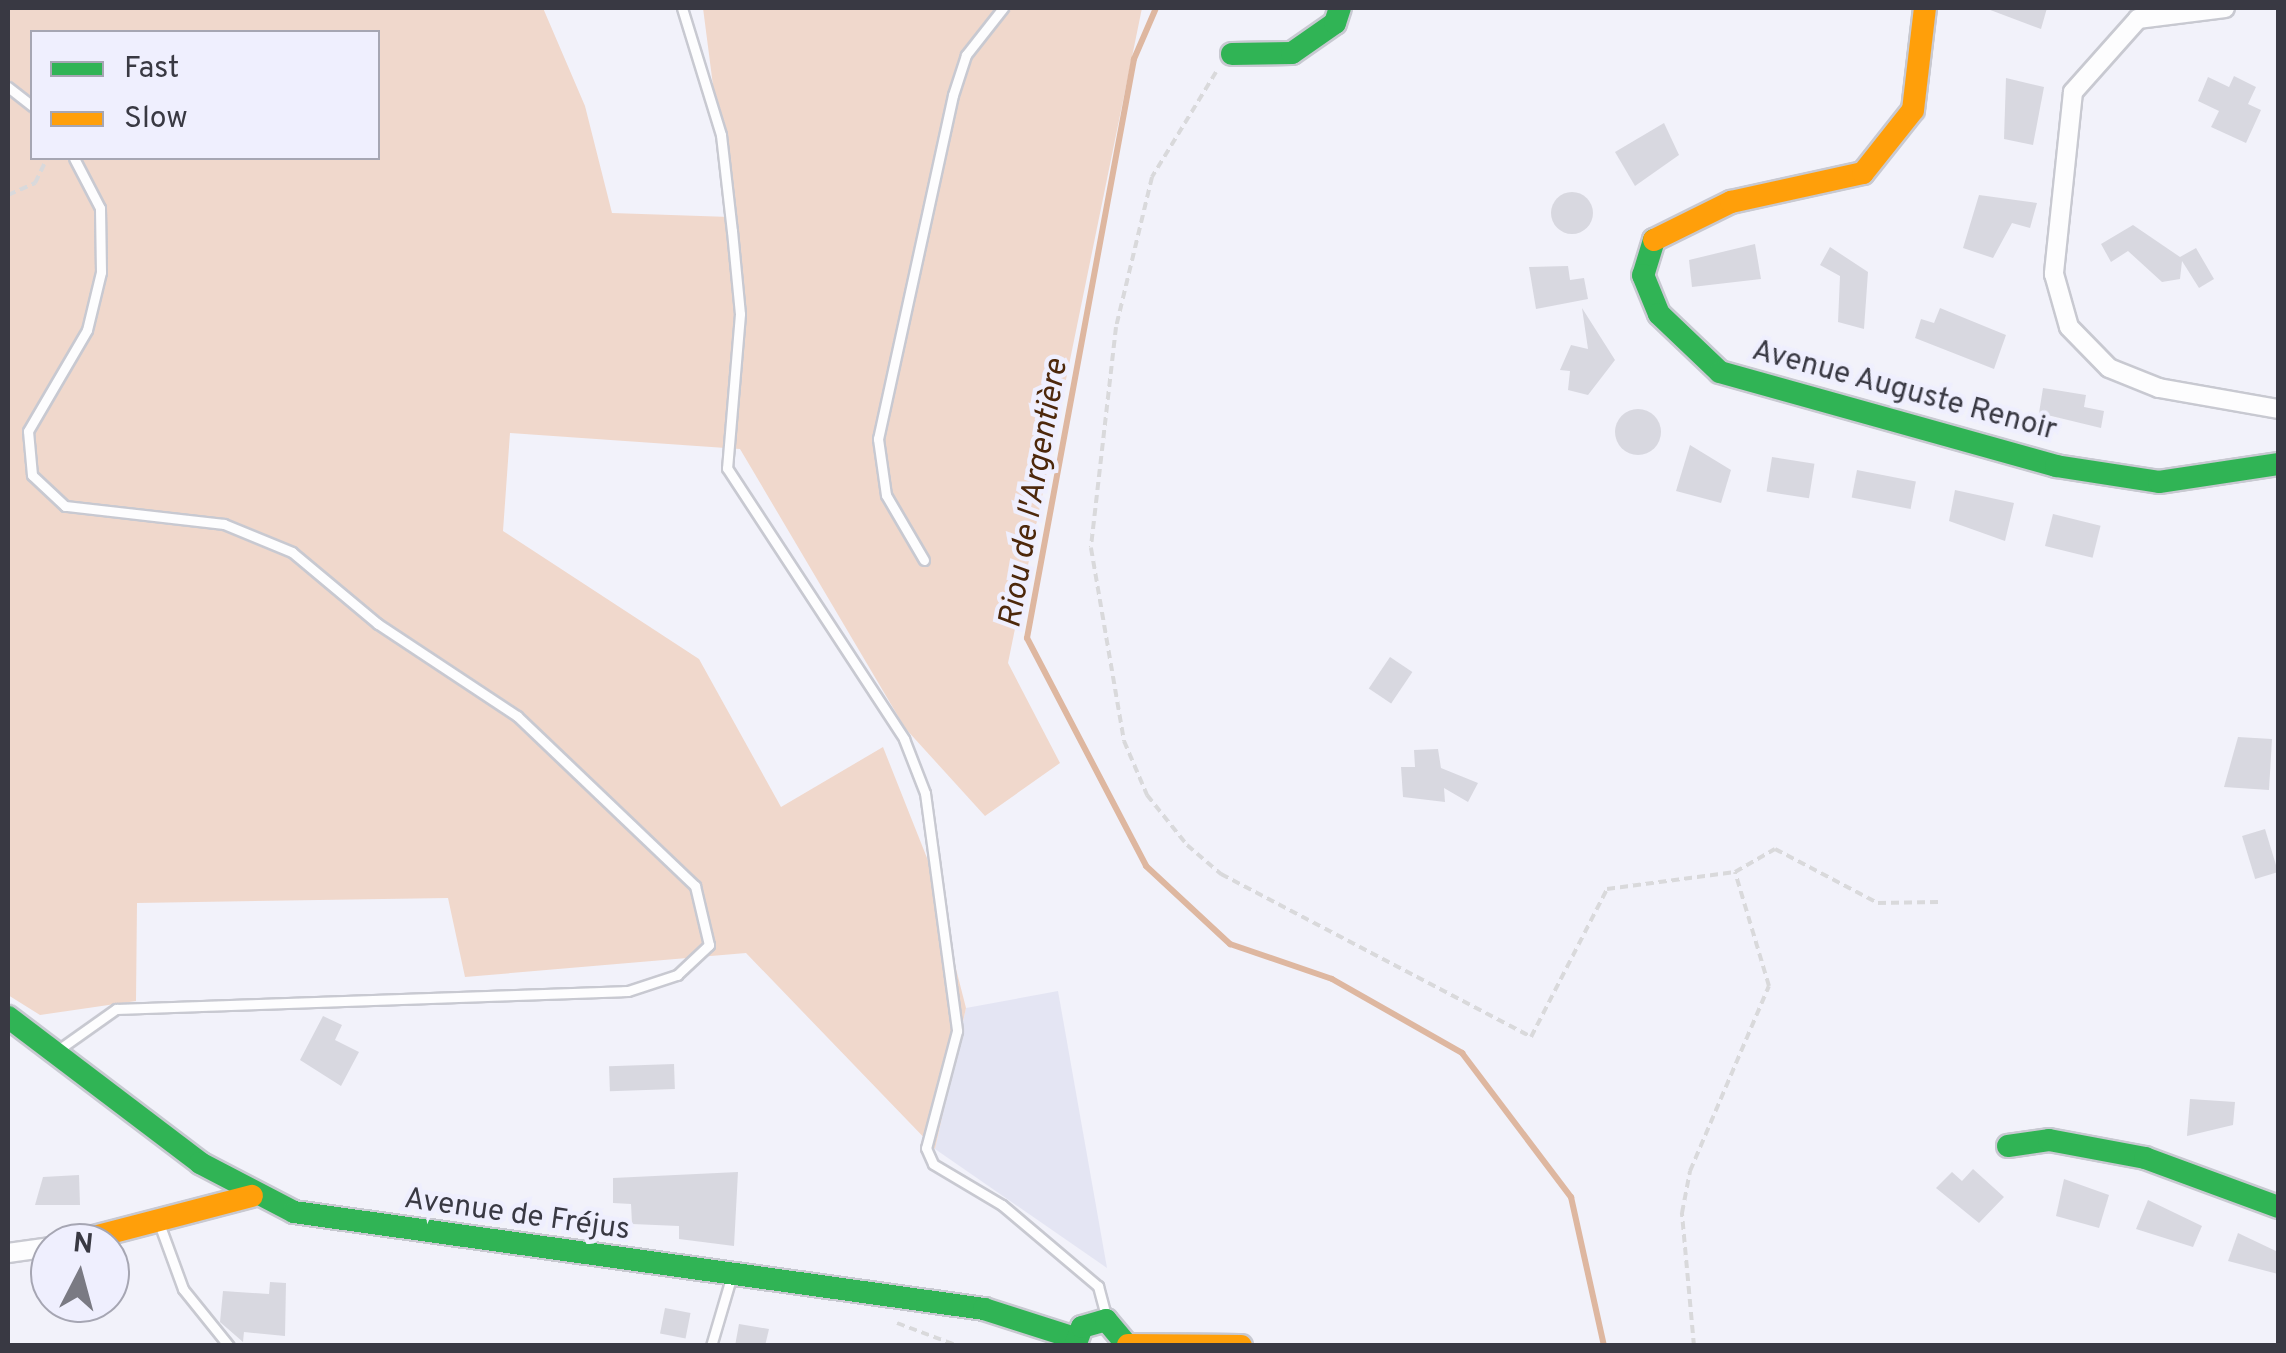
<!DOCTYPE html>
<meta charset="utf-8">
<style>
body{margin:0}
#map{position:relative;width:2286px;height:1353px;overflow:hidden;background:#f2f2fa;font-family:Overpass,sans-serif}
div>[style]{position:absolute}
.built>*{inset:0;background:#e4e5f3}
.green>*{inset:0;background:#f0d8cc}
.stream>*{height:6px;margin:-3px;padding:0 3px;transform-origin:3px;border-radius:3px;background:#deb7a0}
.building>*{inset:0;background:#d8d8e0;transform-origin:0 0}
.round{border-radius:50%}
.path>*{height:4px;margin-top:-2px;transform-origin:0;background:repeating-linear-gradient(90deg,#d9d9db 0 8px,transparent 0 13px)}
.roads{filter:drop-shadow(2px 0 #c8c9d1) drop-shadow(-2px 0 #c8c9d1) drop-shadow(0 2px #c8c9d1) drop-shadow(0 -2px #c8c9d1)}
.lane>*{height:9px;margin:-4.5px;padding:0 4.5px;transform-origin:4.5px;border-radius:4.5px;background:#fdfdfe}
.street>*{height:18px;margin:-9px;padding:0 9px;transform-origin:9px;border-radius:9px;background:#fdfdfe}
.fast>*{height:22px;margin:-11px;padding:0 11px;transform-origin:11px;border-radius:11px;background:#30b455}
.slow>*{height:22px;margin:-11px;padding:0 11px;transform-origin:11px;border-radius:11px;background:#ff9f0a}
span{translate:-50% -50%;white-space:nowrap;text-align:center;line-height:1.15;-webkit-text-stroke:9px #efeffe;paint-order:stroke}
.street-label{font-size:30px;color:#393943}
.water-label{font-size:32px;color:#4d280b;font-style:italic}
.frame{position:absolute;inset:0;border:10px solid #393943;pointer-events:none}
.legend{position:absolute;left:30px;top:30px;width:350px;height:130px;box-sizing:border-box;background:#efeffe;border:2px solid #a6a6b3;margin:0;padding:12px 18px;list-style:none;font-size:30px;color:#393943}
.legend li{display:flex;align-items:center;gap:20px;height:50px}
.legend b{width:50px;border:2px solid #a6a6b3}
.north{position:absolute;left:30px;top:1223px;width:100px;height:100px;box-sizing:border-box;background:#efeffe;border:2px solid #a6a6b3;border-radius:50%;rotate:6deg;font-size:28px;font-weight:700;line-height:40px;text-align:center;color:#393943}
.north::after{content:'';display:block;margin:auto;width:35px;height:45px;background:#7a7a83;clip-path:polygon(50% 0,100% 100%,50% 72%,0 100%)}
</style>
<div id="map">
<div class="built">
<div style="clip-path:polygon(1058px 991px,1107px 1268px,935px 1149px,966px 1008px)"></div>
</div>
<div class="green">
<div style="clip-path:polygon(evenodd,8px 8px,543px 8px,585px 106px,612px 213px,730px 217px,703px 8px,1142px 8px,1008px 663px,1060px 763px,985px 816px,905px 728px,740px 449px,510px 433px,503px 531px,699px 659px,781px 807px,883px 747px,929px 863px,966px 1008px,935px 1149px,746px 953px,465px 977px,448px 898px,137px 903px,136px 1001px,40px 1015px,8px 995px,8px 8px,32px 32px,378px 32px,378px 158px,32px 158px,32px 32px)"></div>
</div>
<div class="stream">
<div style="left:1156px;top:8px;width:56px;rotate:113.3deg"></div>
<div style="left:1134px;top:59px;width:589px;rotate:100.47deg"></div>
<div style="left:1027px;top:638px;width:257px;rotate:62.4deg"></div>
<div style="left:1146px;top:866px;width:115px;rotate:42.9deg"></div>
<div style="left:1230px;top:944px;width:108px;rotate:18.9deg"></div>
<div style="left:1332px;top:979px;width:150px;rotate:29.6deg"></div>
<div style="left:1462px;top:1053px;width:181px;rotate:52.9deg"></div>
<div style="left:1571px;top:1197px;width:153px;rotate:77.5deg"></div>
</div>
<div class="building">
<div style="clip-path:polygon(1985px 8px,2047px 8px,2041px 29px)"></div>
<div style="clip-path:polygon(2234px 76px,2256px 87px,2248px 104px,2261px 110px,2246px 143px,2211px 127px,2219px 111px,2198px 101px,2208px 77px,2229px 87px)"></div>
<div style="clip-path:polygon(2006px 78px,2044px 87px,2033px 145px,2004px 139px)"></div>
<div style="clip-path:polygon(1664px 123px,1679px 155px,1635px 186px,1615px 152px)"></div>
<div class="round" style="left:1551px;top:192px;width:42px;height:42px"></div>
<div style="clip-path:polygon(1979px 195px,2037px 203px,2030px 228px,2012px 223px,1993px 258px,1963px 248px)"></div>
<div style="clip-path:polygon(2133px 225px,2180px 257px,2196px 248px,2214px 279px,2199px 288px,2182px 261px,2180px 279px,2162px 282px,2128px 251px,2111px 262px,2101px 244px)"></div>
<div style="clip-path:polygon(1755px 244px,1761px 279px,1692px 287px,1689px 260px)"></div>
<div style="clip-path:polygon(1830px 247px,1868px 272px,1864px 329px,1838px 322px,1840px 276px,1820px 265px)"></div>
<div style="clip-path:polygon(1568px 266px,1570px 280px,1584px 278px,1588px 299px,1536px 309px,1529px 267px)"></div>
<div style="clip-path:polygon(1582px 308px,1615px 360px,1588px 395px,1568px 390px,1570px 371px,1560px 370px,1571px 345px,1588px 349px)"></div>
<div style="clip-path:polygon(1940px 308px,2006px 335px,1994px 369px,1915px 338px,1921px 319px,1934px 323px)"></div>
<div style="clip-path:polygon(2043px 388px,2086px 395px,2084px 407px,2104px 411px,2101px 428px,2039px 413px)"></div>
<div class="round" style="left:1615px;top:409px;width:46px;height:46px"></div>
<div style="clip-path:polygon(1690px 445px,1731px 470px,1721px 503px,1676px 491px)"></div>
<div style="left:1772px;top:457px;width:43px;height:35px;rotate:9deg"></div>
<div style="left:1857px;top:470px;width:60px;height:28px;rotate:11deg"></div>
<div style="clip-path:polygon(1955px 490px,2014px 503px,2005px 541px,1949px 521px)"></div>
<div style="left:2053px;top:514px;width:49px;height:33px;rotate:14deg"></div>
<div style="left:1390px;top:657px;width:27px;height:38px;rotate:34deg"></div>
<div style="clip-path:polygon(2238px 737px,2272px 739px,2269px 790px,2224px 787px)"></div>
<div style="clip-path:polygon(1438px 749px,1441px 768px,1478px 783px,1468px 802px,1444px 788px,1445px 802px,1403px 797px,1401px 767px,1415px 767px,1414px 750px)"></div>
<div style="left:2265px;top:829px;width:45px;height:24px;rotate:73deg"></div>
<div style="clip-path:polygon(323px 1016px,342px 1025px,335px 1040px,359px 1052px,341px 1086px,300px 1060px)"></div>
<div style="left:674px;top:1064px;width:25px;height:65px;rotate:88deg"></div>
<div style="clip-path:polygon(2190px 1099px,2235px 1102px,2233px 1125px,2187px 1136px)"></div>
<div style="clip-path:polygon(1973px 1169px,2004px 1197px,1979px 1223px,1936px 1188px,1952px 1172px,1962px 1181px)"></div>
<div style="clip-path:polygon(738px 1172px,734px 1246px,679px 1239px,679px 1226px,632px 1224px,631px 1204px,613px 1203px,613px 1178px)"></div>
<div style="clip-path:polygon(79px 1175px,80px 1205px,35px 1205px,43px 1177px)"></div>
<div style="clip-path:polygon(2064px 1179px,2109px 1195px,2099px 1228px,2056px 1216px)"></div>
<div style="clip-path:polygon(2148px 1200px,2202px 1226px,2193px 1247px,2136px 1229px)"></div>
<div style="clip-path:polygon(2238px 1233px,2278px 1252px,2278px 1274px,2228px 1261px)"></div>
<div style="clip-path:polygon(270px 1282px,286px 1283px,285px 1336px,244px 1332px,243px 1342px,220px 1322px,223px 1291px,269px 1294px)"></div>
<div style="left:665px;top:1308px;width:26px;height:26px;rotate:11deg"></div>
<div style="clip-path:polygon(739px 1324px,769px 1329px,765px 1346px,735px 1346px)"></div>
</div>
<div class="path">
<div style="left:1216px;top:72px;width:123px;rotate:121.4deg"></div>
<div style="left:1152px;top:177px;width:154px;rotate:103.5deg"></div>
<div style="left:1116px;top:327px;width:222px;rotate:96.5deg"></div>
<div style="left:1091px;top:548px;width:196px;rotate:80.3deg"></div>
<div style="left:1124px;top:741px;width:59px;rotate:66.9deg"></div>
<div style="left:1147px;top:795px;width:64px;rotate:51.3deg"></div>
<div style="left:1187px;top:845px;width:45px;rotate:40.5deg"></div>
<div style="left:1221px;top:874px;width:350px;rotate:27.7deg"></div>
<div style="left:1531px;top:1037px;width:166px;rotate:-62.8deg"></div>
<div style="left:1607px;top:889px;width:129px;rotate:-7.6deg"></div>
<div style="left:1735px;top:872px;width:46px;rotate:-29.9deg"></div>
<div style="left:1775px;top:849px;width:116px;rotate:27.7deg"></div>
<div style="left:1878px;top:903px;width:60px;rotate:-1deg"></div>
<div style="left:8px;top:195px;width:30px;rotate:-24deg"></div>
<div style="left:35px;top:183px;width:28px;rotate:-64deg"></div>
<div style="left:897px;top:1323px;width:65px;rotate:20.7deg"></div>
<div style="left:1694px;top:1346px;width:134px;rotate:-95.2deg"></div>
<div style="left:1682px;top:1213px;width:43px;rotate:-79.2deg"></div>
<div style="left:1690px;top:1171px;width:201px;rotate:-66.9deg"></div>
<div style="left:1769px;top:986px;width:119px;rotate:-106.6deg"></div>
</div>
<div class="roads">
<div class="lane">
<div style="left:682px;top:8px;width:133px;rotate:72.9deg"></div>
<div style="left:721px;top:135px;width:97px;rotate:83.5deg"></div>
<div style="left:732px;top:231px;width:83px;rotate:84.5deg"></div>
<div style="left:740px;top:314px;width:155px;rotate:94.8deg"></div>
<div style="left:727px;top:468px;width:324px;rotate:56.8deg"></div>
<div style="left:904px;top:739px;width:58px;rotate:68.7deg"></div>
<div style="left:925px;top:793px;width:240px;rotate:82.3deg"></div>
<div style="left:957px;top:1031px;width:121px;rotate:104.8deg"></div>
<div style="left:926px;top:1148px;width:17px;rotate:66deg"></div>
<div style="left:933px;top:1164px;width:80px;rotate:30.7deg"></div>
<div style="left:1002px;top:1205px;width:126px;rotate:40.2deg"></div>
<div style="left:1098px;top:1286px;width:31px;rotate:75deg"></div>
<div style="left:8px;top:87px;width:31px;rotate:38deg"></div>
<div style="left:924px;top:560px;width:75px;rotate:-120.3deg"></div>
<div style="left:886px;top:495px;width:57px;rotate:-98.1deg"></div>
<div style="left:878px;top:439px;width:352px;rotate:-77.7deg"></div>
<div style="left:953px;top:95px;width:42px;rotate:-72deg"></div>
<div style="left:966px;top:55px;width:60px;rotate:-51.8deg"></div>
<div style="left:58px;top:1050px;width:71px;rotate:-35.3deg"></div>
<div style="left:116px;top:1009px;width:512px;rotate:-2.01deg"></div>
<div style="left:628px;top:991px;width:52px;rotate:-18.1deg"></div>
<div style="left:677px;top:975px;width:44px;rotate:-43.2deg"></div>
<div style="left:709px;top:945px;width:61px;rotate:-103.3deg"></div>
<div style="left:695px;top:886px;width:246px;rotate:-136.3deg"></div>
<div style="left:517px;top:716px;width:167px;rotate:-146.5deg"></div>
<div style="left:378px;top:624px;width:112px;rotate:-140.1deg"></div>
<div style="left:292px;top:552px;width:74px;rotate:-157.6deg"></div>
<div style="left:224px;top:524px;width:160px;rotate:-173.5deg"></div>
<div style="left:65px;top:506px;width:45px;rotate:-136.8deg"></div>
<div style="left:32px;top:475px;width:44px;rotate:-95.2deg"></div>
<div style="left:28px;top:431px;width:117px;rotate:-59.7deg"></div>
<div style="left:87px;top:330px;width:60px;rotate:-76.4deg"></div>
<div style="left:101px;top:272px;width:64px;rotate:-90.9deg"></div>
<div style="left:100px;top:208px;width:56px;rotate:-117.5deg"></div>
<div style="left:160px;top:1226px;width:67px;rotate:69.9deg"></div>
<div style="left:183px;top:1289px;width:73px;rotate:51.1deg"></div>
<div style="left:711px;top:1346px;width:71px;rotate:-73.6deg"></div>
</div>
<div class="street">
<div style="left:2225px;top:8px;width:88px;rotate:172.8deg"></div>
<div style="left:2138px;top:19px;width:98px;rotate:131.7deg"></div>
<div style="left:2073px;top:92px;width:183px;rotate:96deg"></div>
<div style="left:2054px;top:274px;width:55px;rotate:74.2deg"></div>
<div style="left:2069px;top:327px;width:57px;rotate:45.7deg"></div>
<div style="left:2109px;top:368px;width:54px;rotate:21.8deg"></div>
<div style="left:2159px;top:388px;width:121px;rotate:10deg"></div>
<div style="left:8px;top:1253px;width:42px;rotate:-8.1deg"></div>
</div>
<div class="fast">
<div style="left:1232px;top:54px;width:60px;rotate:-1deg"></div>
<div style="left:1292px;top:53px;width:52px;rotate:-34.9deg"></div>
<div style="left:1335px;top:23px;width:16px;rotate:-72deg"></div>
<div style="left:1654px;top:240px;width:37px;rotate:107deg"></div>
<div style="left:1643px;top:275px;width:42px;rotate:67.7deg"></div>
<div style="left:1659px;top:314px;width:84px;rotate:43.6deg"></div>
<div style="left:1720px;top:372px;width:349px;rotate:15.6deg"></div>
<div style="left:2056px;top:466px;width:104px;rotate:8.8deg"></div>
<div style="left:2159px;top:482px;width:120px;rotate:-8.6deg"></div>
<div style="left:8px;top:1017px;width:241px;rotate:37.2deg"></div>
<div style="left:200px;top:1163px;width:106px;rotate:27.5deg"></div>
<div style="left:294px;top:1212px;width:697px;rotate:8deg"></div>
<div style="left:984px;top:1309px;width:96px;rotate:17.7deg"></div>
<div style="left:2008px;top:1146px;width:41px;rotate:-8.3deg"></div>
<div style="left:2049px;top:1140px;width:98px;rotate:10.6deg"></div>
<div style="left:2145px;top:1158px;width:142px;rotate:20.2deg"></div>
<div style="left:1075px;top:1346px;width:20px;rotate:-70deg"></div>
<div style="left:1082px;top:1327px;width:25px;rotate:-16deg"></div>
<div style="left:1106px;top:1320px;width:34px;rotate:50deg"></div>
</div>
<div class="slow">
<div style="left:1654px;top:240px;width:86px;rotate:-26.3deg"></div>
<div style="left:1731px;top:202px;width:135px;rotate:-12.4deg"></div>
<div style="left:1863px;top:173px;width:80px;rotate:-51.6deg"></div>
<div style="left:1913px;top:110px;width:103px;rotate:-83.3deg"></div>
<div style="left:71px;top:1243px;width:187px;rotate:-14.6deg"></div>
<div style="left:1128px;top:1345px;width:113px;rotate:0.5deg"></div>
</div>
</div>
<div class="street-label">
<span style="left:1904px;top:392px;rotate:15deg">Avenue Auguste Renoir</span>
<span style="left:517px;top:1216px;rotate:8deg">Avenue de Fréjus</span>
</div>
<div class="water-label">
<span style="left:1035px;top:494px;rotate:-80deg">Riou de l'Argentière</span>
</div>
<div class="frame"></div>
<ul class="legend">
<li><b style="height:12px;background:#30b455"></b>Fast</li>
<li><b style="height:12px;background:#ff9f0a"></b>Slow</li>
</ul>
<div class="north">N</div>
</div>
